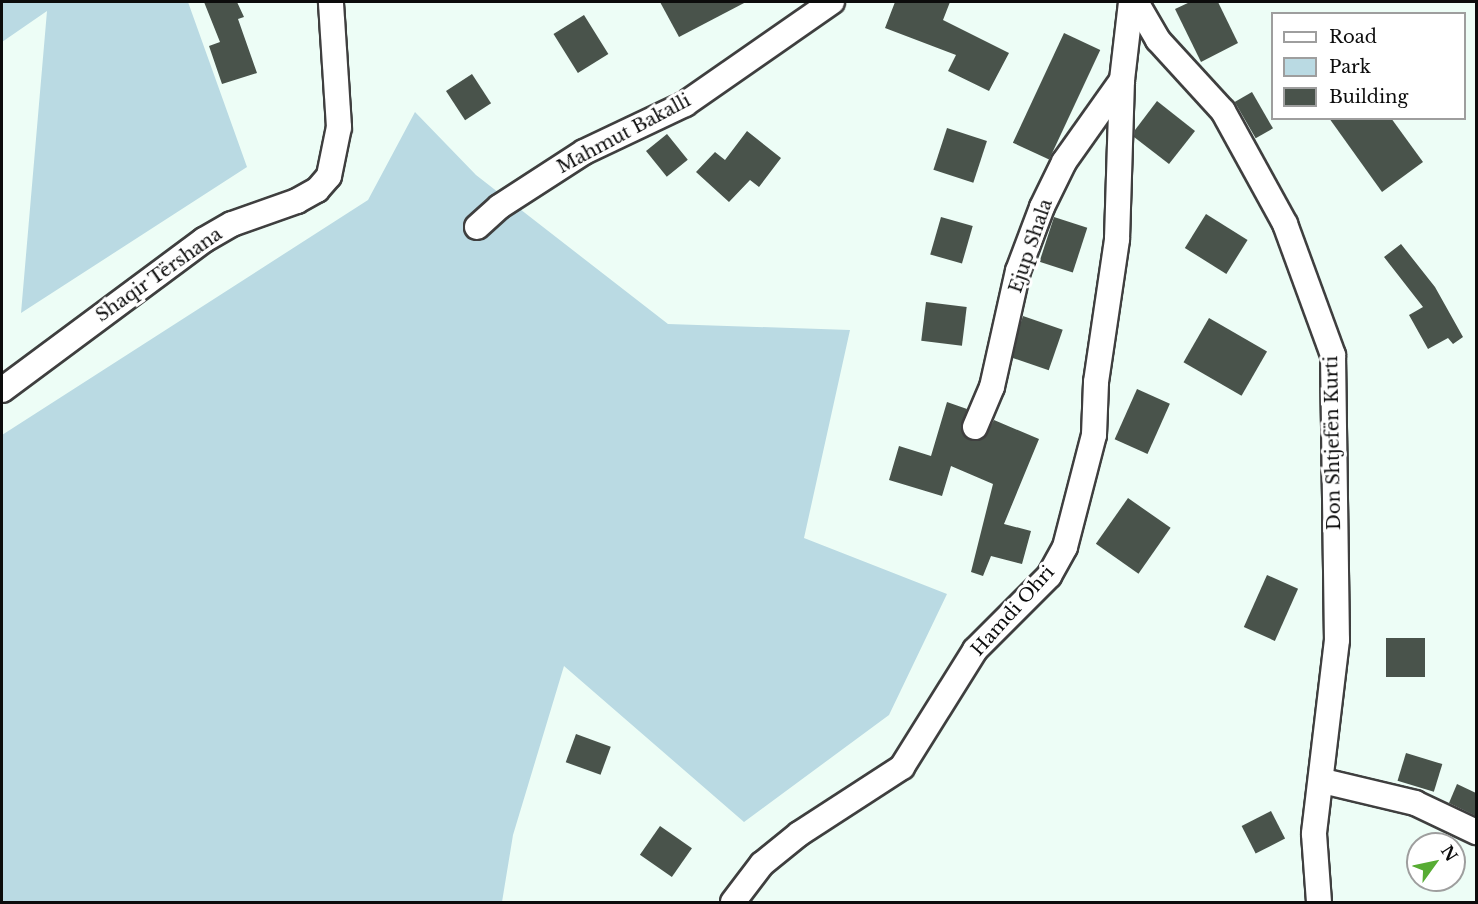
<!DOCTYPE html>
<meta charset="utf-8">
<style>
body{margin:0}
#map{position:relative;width:1478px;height:904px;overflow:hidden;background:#edfdf6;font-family:"Libre Baskerville",serif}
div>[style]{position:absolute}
.green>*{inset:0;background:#badae3}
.building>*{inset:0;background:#49534b;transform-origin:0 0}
.roads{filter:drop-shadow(2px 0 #3f3f3f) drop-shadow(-2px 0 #3f3f3f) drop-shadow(0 2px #3f3f3f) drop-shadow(0 -2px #3f3f3f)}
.street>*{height:24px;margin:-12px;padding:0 12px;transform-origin:12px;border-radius:12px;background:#fff}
span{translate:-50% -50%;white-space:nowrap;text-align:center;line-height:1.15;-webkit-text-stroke:6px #fff;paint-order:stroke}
.street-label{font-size:18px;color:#0c0c0c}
.frame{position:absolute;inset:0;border:3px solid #0c0c0c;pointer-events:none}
.legend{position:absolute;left:1271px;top:12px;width:195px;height:108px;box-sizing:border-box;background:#fff;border:2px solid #9e9e9e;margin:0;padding:8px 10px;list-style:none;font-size:18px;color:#0c0c0c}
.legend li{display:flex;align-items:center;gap:12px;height:30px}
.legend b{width:30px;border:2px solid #9e9e9e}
.north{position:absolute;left:1406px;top:832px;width:60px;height:60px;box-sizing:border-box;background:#fff;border:2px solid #9e9e9e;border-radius:50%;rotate:57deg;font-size:16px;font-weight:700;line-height:24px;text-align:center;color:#0c0c0c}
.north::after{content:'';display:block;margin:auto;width:21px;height:27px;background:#57ac33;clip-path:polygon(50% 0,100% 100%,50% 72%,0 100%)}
</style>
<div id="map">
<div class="green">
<div style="clip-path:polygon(2px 2px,188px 2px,247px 167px,21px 313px,47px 11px,2px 42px)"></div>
<div style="clip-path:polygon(415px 112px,476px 175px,668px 324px,850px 330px,804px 538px,947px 594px,889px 715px,744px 822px,564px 666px,513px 835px,502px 902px,2px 902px,2px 435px,368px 200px)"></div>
</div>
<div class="building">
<div style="clip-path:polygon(204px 2px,237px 2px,244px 17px,238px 19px,257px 73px,222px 84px,209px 46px,220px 42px)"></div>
<div style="clip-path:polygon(660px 2px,746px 2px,679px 37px)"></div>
<div style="clip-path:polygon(895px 2px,950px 2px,943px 20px,1009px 53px,989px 91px,948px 71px,956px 55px,885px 28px)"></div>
<div style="clip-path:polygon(1190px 2px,1218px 2px,1238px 43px,1201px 62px,1175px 9px)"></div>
<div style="left:584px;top:15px;width:46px;height:36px;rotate:58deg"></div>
<div style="left:1064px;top:33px;width:40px;height:121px;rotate:25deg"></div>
<div style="left:472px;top:74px;width:35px;height:31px;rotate:57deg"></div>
<div style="left:1252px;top:92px;width:42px;height:20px;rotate:60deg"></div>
<div style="clip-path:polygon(1157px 101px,1195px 131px,1169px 164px,1134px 137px,1135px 130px)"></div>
<div style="clip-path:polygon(1329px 118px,1391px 118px,1423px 162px,1382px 192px)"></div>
<div style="left:947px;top:128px;width:42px;height:44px;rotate:18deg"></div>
<div style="clip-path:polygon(747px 131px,781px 158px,759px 187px,750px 180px,729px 202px,696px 172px,715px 152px,725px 160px)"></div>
<div style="left:667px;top:134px;width:33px;height:27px;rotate:51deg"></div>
<div style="left:1206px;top:214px;width:49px;height:40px;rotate:32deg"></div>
<div style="left:941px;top:217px;width:33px;height:39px;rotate:16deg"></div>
<div style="left:1054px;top:217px;width:35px;height:47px;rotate:18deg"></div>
<div style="clip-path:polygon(1401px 244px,1435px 287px,1463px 337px,1453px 344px,1448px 338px,1428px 349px,1409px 315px,1423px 307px,1384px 257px)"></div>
<div style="left:926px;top:302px;width:41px;height:39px;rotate:7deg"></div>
<div style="left:1023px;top:316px;width:42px;height:43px;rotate:19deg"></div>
<div style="left:1209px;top:318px;width:67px;height:51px;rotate:30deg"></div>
<div style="left:1137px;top:389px;width:36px;height:55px;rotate:24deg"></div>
<div style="clip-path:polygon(947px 402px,967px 409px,961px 428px,970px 440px,984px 438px,994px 420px,1039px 439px,1004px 524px,1031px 531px,1022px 564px,991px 556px,983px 576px,971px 572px,993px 484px,951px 466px,942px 496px,889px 480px,899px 446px,931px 456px)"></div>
<div style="left:1128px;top:498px;width:52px;height:56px;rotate:35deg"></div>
<div style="left:1267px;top:575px;width:34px;height:57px;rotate:24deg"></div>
<div style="left:1386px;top:638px;width:39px;height:39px"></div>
<div style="left:576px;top:734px;width:37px;height:30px;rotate:20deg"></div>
<div style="left:1406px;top:753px;width:38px;height:29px;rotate:17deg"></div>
<div style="clip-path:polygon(1457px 784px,1476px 793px,1476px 816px,1449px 803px)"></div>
<div style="left:1271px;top:811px;width:31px;height:33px;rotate:63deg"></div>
<div style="left:660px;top:826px;width:39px;height:35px;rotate:35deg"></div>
</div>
<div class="roads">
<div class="street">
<div style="left:1136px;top:2px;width:44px;rotate:59.9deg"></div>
<div style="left:1158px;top:40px;width:96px;rotate:47.5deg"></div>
<div style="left:1223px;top:111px;width:129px;rotate:61.2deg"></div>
<div style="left:1285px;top:224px;width:140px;rotate:69.9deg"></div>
<div style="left:1333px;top:355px;width:285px;rotate:89.2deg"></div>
<div style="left:1337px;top:640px;width:195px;rotate:96.8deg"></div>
<div style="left:1314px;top:834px;width:68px;rotate:85.8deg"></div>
<div style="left:477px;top:227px;width:30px;rotate:-42deg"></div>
<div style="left:499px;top:207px;width:101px;rotate:-32.9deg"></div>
<div style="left:584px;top:152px;width:112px;rotate:-25.4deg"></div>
<div style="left:685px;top:104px;width:179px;rotate:-34.8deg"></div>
<div style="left:2px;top:390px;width:252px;rotate:-36.6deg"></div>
<div style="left:204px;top:240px;width:32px;rotate:-30deg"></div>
<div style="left:232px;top:224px;width:69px;rotate:-19.5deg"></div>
<div style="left:297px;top:201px;width:23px;rotate:-29deg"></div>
<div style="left:317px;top:190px;width:18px;rotate:-49deg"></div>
<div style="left:329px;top:176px;width:50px;rotate:-78.5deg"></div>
<div style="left:339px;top:127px;width:125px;rotate:-93.7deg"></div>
<div style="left:975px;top:427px;width:43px;rotate:-67deg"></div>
<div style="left:992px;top:387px;width:119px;rotate:-77.4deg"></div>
<div style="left:1018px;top:271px;width:68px;rotate:-69.4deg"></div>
<div style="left:1042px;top:207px;width:50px;rotate:-63.9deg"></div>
<div style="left:1064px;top:162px;width:100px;rotate:-54.7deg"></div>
<div style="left:1323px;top:781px;width:95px;rotate:13.4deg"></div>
<div style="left:1415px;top:803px;width:68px;rotate:25.4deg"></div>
<div style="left:733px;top:902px;width:48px;rotate:-52.7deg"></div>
<div style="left:762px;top:864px;width:48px;rotate:-39deg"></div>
<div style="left:799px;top:834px;width:123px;rotate:-33deg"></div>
<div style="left:902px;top:767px;width:138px;rotate:-58deg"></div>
<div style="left:975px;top:650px;width:105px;rotate:-45deg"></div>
<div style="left:1049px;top:576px;width:33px;rotate:-61deg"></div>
<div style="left:1065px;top:547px;width:116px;rotate:-75.5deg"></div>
<div style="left:1094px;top:435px;width:53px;rotate:-87.8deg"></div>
<div style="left:1096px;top:382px;width:145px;rotate:-81.6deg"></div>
<div style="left:1117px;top:239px;width:159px;rotate:-88.2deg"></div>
<div style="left:1122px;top:80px;width:79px;rotate:-83.4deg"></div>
</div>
</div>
<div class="street-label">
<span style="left:624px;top:134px;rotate:-28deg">Mahmut Bakalli</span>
<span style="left:1031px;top:246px;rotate:-71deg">Ejup Shala</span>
<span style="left:159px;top:275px;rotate:-35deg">Shaqir Tërshana</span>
<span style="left:1333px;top:443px;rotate:-91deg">Don Shtjefën Kurti</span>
<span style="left:1013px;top:611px;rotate:-48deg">Hamdi Ohri</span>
</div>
<div class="frame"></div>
<ul class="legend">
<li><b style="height:8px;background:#fff"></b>Road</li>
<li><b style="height:16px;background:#badae3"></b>Park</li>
<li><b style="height:16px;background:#49534b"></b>Building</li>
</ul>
<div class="north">N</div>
</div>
